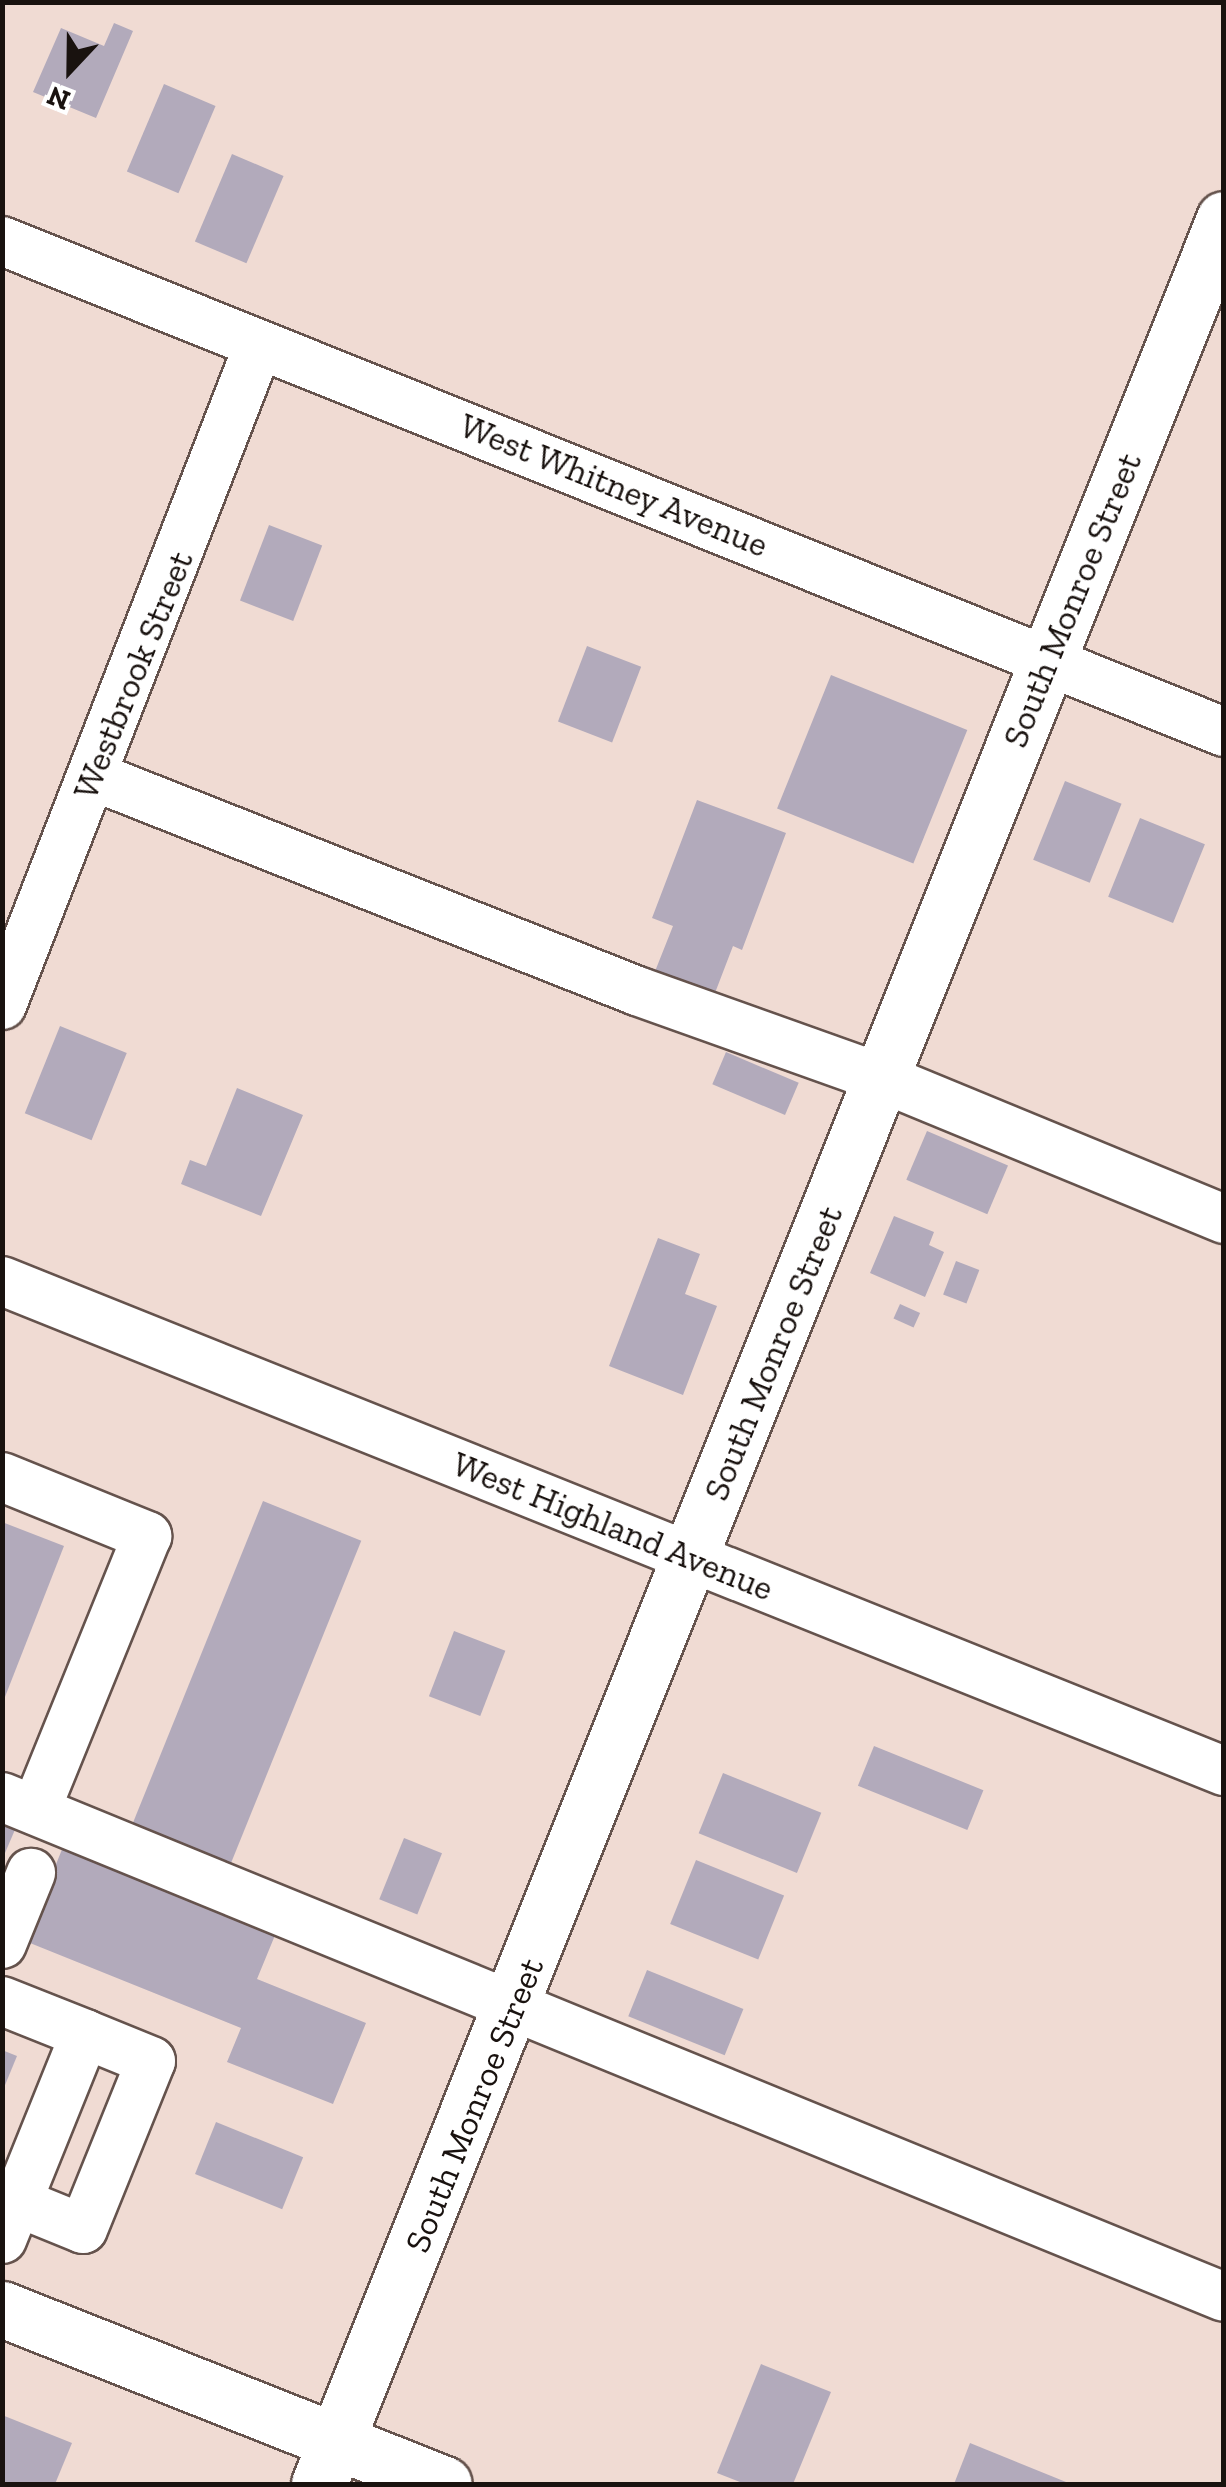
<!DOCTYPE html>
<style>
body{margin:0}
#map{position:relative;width:1226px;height:2487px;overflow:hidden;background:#f0dbd3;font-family:"Zilla Slab",serif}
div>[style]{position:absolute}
.building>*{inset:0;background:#b2aabb;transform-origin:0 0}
.roads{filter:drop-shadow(2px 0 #65534d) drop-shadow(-2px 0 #65534d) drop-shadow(0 2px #65534d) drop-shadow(0 -2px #65534d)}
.minor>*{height:48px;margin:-24px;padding:0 24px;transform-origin:24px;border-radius:24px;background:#fff}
.major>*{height:55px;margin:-27.5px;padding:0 27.5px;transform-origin:27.5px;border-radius:27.5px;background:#fff}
span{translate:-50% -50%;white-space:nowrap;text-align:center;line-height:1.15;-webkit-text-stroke:8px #fff;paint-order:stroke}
.street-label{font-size:35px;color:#19120f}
.frame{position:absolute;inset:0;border:5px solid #19120f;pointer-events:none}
.north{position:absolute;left:20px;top:20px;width:100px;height:100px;-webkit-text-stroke:8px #fff;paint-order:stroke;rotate:202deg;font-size:28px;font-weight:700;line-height:40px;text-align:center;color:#19120f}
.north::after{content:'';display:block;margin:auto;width:35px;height:45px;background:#19120f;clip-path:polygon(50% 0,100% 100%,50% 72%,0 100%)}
</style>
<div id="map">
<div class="building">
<div style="clip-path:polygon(114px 23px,133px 31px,96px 118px,33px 92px,61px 28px,104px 46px)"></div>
<div style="left:164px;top:84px;width:56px;height:95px;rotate:23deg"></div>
<div style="left:232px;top:154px;width:56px;height:95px;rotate:23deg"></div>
<div style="left:269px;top:525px;width:57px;height:81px;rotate:21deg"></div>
<div style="left:587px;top:646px;width:58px;height:81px;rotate:21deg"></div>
<div style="left:831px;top:675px;width:147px;height:144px;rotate:22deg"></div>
<div style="left:1065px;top:781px;width:61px;height:85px;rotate:22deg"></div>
<div style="clip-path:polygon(697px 800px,786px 833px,742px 950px,733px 946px,710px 1006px,650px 984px,673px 926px,652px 918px)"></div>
<div style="left:1140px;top:818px;width:70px;height:85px;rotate:22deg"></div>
<div style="left:60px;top:1026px;width:72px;height:94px;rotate:22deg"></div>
<div style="left:726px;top:1052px;width:79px;height:35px;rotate:23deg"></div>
<div style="clip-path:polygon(237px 1088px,303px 1115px,261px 1216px,181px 1184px,190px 1160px,206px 1166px)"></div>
<div style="left:927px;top:1131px;width:88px;height:53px;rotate:23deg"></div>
<div style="clip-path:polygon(894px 1216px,934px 1232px,929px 1245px,944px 1252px,925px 1297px,870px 1273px)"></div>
<div style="clip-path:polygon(658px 1238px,700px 1254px,685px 1294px,717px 1306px,683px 1395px,609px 1366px)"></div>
<div style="left:956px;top:1261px;width:25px;height:36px;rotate:21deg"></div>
<div style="left:900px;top:1304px;width:22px;height:16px;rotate:24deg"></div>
<div style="left:263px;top:1501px;width:106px;height:352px;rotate:22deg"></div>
<div style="clip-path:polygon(2px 1522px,64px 1546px,3px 1702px,2px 1702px)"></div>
<div style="left:454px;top:1631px;width:55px;height:70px;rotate:21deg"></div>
<div style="left:874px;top:1746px;width:118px;height:43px;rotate:22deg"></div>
<div style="left:723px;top:1773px;width:106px;height:65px;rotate:22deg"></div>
<div style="clip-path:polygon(2px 1819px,17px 1825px,2px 1860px)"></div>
<div style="left:404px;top:1838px;width:41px;height:66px;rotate:22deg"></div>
<div style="clip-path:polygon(65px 1842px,278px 1928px,257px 1979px,366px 2023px,333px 2104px,227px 2062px,241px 2028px,25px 1941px)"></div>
<div style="left:696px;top:1860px;width:95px;height:69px;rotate:22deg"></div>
<div style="left:647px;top:1970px;width:104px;height:50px;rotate:22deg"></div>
<div style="clip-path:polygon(2px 2050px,17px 2056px,3px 2090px,2px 2090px)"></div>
<div style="left:216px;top:2122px;width:94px;height:56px;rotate:22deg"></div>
<div style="clip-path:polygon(761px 2364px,831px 2392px,793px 2484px,745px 2484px,717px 2473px)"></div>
<div style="clip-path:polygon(2px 2415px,72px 2443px,55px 2484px,2px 2484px)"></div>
<div style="clip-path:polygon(970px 2443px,1071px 2484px,954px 2484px)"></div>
</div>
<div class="roads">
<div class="minor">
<div style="left:2px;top:241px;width:1317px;rotate:21.89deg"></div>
<div style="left:93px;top:776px;width:585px;rotate:21.56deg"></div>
<div style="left:637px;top:991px;width:260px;rotate:19.6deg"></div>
<div style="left:882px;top:1078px;width:370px;rotate:22.4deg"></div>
<div style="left:2px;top:1005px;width:709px;rotate:-68.75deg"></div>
<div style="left:2px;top:1281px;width:1317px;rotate:21.85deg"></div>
<div style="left:2px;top:1477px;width:157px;rotate:22.1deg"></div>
<div style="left:147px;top:1536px;width:296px;rotate:112.1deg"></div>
<div style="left:2px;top:1797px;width:1320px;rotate:22.25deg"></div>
<div style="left:2px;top:1944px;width:77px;rotate:-67.8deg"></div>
<div style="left:2px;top:2001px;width:89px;rotate:21.7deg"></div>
<div style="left:85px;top:2034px;width:221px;rotate:112deg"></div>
<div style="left:17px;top:2202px;width:71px;rotate:22.2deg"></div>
<div style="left:83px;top:2229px;width:181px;rotate:-68deg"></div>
<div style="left:151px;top:2061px;width:71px;rotate:-157.8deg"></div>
</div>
<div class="major">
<div style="left:2px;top:2309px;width:475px;rotate:21.6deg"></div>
<div style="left:319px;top:2484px;width:2439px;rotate:-68.22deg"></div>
</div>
</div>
<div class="street-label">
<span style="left:614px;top:485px;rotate:22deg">West Whitney Avenue</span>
<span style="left:1072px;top:600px;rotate:-68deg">South Monroe Street</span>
<span style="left:133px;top:675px;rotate:-68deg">Westbrook Street</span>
<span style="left:773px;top:1353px;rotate:-68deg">South Monroe Street</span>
<span style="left:613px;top:1526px;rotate:22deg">West Highland Avenue</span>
<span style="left:474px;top:2105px;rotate:-68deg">South Monroe Street</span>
</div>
<div class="frame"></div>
<div class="north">N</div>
</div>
